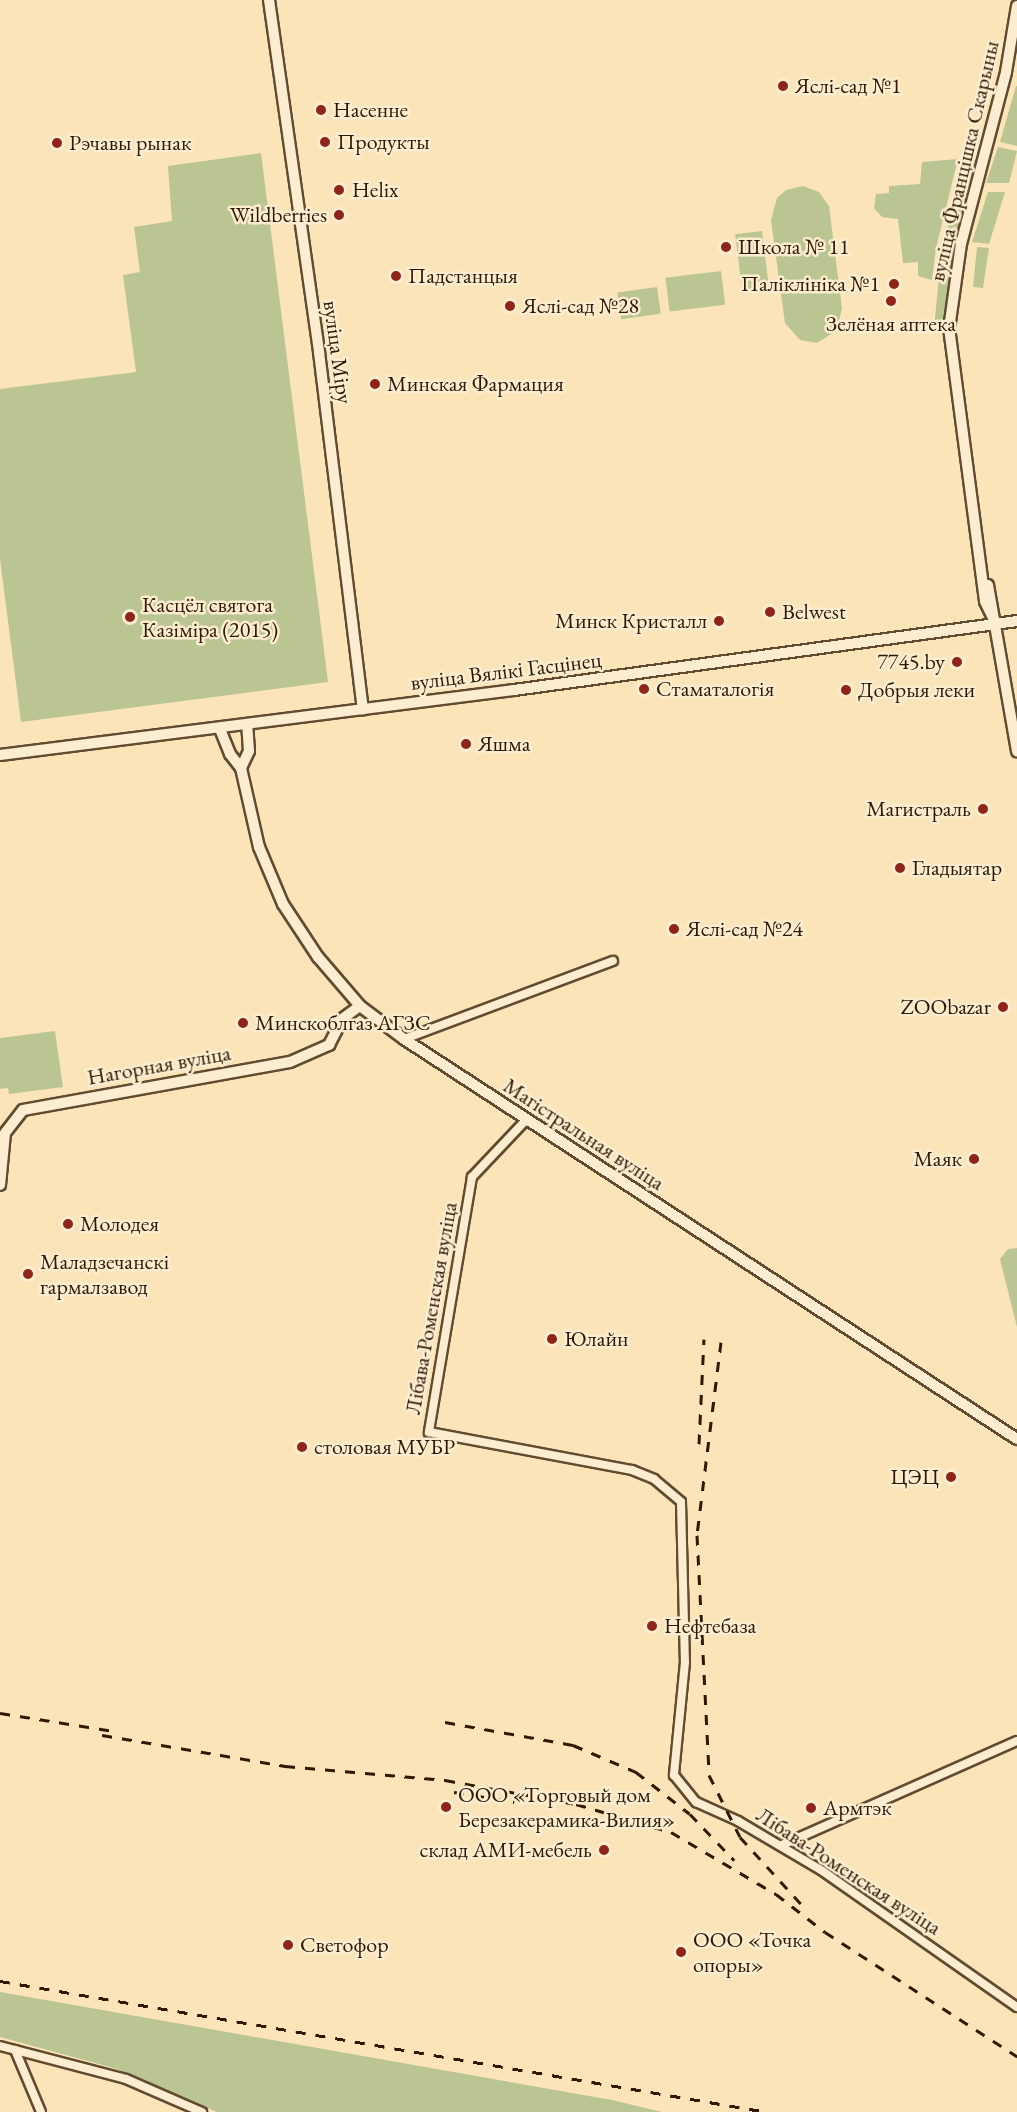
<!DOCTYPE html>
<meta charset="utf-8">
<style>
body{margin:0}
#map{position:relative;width:1017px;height:2112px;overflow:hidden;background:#fae4b8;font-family:"EB Garamond",serif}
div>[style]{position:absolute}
.green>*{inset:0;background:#bac592;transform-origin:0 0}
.roads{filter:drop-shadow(2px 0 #624b30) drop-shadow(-2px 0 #624b30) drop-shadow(0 2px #624b30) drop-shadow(0 -2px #624b30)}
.street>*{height:8px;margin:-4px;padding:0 4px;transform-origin:4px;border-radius:4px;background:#fcedd1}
.secondary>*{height:10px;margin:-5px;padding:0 5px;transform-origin:5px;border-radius:5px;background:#fcedd1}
.rail>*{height:3px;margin-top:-1.5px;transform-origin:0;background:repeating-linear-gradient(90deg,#301802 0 10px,transparent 0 20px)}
.dots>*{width:16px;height:16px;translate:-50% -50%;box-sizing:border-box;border:3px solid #fcedd1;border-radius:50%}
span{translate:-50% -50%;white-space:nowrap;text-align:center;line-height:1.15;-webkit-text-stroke:5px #fcedd1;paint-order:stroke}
.poi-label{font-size:22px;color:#301802}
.left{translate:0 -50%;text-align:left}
.right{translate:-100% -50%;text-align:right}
.street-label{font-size:22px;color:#301802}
</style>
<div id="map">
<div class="green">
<div style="clip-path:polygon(1016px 86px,1017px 86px,1017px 146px,1000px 142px)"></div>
<div style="clip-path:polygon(998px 147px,1017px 151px,1009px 183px,986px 183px)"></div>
<div style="clip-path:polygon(261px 153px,328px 682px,21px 722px,0 559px,0 389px,136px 372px,123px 275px,140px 272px,134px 227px,172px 221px,168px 166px)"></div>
<div style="clip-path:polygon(966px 158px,978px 160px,946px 327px,934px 328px,942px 248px)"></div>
<div style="clip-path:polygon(958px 159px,936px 248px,932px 280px,918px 276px,918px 262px,903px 263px,898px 219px,882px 217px,874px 208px,876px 194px,889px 193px,889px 186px,920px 184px,922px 162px)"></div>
<div style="clip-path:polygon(803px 186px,819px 192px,829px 206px,842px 309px,836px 331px,817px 343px,800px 340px,785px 323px,771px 220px,777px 198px,786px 190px)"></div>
<div style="clip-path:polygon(988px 192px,1005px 192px,989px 244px,972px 242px)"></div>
<div style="left:762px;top:231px;width:60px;height:27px;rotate:83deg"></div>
<div style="clip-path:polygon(977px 247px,989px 248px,983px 288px,973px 287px)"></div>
<div style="left:721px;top:271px;width:34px;height:56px;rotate:83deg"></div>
<div style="left:657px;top:287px;width:27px;height:40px;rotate:82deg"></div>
<div style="clip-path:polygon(55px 1031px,63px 1087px,9px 1094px,8px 1088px,0 1089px,0 1038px)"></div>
<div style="clip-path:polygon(1017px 1248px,1017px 1327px,1000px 1259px,1008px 1249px)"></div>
<div style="clip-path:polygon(0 1992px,612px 2100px,662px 2112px,217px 2112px,117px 2069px,0 2037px)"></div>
</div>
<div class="roads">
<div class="street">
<div style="left:404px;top:1039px;width:223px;rotate:-20.5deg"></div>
<div style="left:527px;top:1119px;width:80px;rotate:133.5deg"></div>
<div style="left:472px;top:1177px;width:259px;rotate:99.6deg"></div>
<div style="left:429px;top:1432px;width:207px;rotate:10.6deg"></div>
<div style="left:632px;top:1470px;width:24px;rotate:22deg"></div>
<div style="left:654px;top:1479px;width:35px;rotate:40deg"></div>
<div style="left:681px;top:1502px;width:160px;rotate:88.6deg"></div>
<div style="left:685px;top:1662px;width:114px;rotate:95.6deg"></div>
<div style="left:674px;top:1775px;width:35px;rotate:51deg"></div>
<div style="left:696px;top:1802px;width:46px;rotate:24.3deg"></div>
<div style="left:738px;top:1821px;width:96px;rotate:30.6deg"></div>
<div style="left:821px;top:1870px;width:239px;rotate:35deg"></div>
<div style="left:782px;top:1845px;width:257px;rotate:-23.9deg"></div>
<div style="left:0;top:2046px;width:130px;rotate:14.7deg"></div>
<div style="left:126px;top:2079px;width:83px;rotate:23.5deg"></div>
<div style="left:15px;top:2050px;width:67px;rotate:67.2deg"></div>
</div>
<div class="secondary">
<div style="left:269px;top:0;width:356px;rotate:81.9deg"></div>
<div style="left:319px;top:352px;width:360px;rotate:83deg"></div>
<div style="left:988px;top:585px;width:169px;rotate:80.1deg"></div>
<div style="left:996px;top:624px;width:25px;rotate:-116deg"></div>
<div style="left:985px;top:601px;width:274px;rotate:-97.5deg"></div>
<div style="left:949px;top:329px;width:86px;rotate:-82deg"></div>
<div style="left:961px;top:244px;width:178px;rotate:-75.3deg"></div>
<div style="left:1006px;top:72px;width:67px;rotate:-80.5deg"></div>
<div style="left:220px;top:729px;width:27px;rotate:68deg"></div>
<div style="left:230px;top:754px;width:18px;rotate:52deg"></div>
<div style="left:241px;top:768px;width:81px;rotate:77.2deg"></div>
<div style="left:259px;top:847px;width:62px;rotate:67.2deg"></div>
<div style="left:283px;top:904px;width:64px;rotate:56.6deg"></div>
<div style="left:318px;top:957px;width:65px;rotate:49.4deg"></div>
<div style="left:360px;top:1006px;width:55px;rotate:36.9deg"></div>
<div style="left:404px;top:1039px;width:732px;rotate:33.13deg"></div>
<div style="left:0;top:755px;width:518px;rotate:-7.21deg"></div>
<div style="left:514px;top:690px;width:508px;rotate:-7.81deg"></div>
<div style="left:241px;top:768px;width:19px;rotate:-65deg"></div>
<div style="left:249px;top:751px;width:26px;rotate:-94deg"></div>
<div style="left:0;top:1185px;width:52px;rotate:-84.5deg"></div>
<div style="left:5px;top:1133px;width:29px;rotate:-52deg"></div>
<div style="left:23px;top:1110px;width:271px;rotate:-10.2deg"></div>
<div style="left:290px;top:1062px;width:43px;rotate:-23.6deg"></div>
<div style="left:329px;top:1045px;width:29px;rotate:-63deg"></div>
<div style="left:342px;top:1019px;width:22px;rotate:-36deg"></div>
</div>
</div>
<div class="rail">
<div style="left:721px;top:1342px;width:194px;rotate:97.1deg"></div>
<div style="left:697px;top:1535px;width:240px;rotate:87.1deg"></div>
<div style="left:709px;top:1775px;width:69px;rotate:63.4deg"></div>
<div style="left:740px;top:1837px;width:93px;rotate:47.6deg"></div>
<div style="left:699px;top:1444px;width:105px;rotate:-87.3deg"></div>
<div style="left:0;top:1713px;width:115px;rotate:9deg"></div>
<div style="left:445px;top:1722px;width:130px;rotate:10.2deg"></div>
<div style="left:573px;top:1745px;width:69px;rotate:23.2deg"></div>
<div style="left:636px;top:1772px;width:68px;rotate:37.9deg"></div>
<div style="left:690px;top:1814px;width:64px;rotate:46.3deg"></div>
<div style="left:102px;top:1735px;width:186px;rotate:9.6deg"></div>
<div style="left:285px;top:1766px;width:161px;rotate:5deg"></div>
<div style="left:445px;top:1780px;width:133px;rotate:10.4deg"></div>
<div style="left:576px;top:1804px;width:99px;rotate:16.4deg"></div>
<div style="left:671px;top:1832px;width:122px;rotate:30.6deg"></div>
<div style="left:776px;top:1894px;width:62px;rotate:37.8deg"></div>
<div style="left:825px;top:1932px;width:229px;rotate:32.9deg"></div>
<div style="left:454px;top:1792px;width:61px;rotate:9.5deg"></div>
<div style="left:0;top:1981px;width:778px;rotate:9.69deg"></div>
</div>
<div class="dots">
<div style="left:783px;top:86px;background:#8f2418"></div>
<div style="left:321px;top:110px;background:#8f2418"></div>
<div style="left:325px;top:142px;background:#8f2418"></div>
<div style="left:57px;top:143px;background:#8f2418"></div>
<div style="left:339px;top:190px;background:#8f2418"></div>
<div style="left:339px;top:215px;background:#8f2418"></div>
<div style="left:726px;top:247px;background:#8f2418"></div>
<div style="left:396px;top:276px;background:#8f2418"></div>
<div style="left:894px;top:284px;background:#8f2418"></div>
<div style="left:891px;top:301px;background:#8f2418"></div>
<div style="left:510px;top:306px;background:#8f2418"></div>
<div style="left:375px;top:384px;background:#8f2418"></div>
<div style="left:770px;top:612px;background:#8f2418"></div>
<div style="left:130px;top:617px;background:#8f2418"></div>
<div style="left:719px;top:621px;background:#8f2418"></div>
<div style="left:957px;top:662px;background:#8f2418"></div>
<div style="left:644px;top:689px;background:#8f2418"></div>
<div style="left:846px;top:690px;background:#8f2418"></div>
<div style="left:466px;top:744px;background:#8f2418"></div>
<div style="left:983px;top:809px;background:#8f2418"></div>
<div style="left:900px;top:868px;background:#8f2418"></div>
<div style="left:674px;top:929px;background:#8f2418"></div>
<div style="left:1003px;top:1007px;background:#8f2418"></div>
<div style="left:243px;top:1023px;background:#8f2418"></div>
<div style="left:974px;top:1159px;background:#8f2418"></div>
<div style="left:68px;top:1224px;background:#8f2418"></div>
<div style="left:28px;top:1274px;background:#8f2418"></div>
<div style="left:552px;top:1339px;background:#8f2418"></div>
<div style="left:302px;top:1447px;background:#8f2418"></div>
<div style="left:951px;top:1477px;background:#8f2418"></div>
<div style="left:652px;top:1626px;background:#8f2418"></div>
<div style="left:446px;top:1807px;background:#8f2418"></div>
<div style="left:811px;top:1808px;background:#8f2418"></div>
<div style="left:604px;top:1850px;background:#8f2418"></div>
<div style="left:288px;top:1945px;background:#8f2418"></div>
<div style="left:681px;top:1952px;background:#8f2418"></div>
</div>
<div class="poi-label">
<span class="left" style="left:795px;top:86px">Яслі-сад №1</span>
<span class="left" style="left:333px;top:110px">Насенне</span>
<span class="left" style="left:337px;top:142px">Продукты</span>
<span class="left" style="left:69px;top:143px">Рэчавы рынак</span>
<span class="left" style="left:352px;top:190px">Helix</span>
<span class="right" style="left:327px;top:215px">Wildberries</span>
<span class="left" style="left:738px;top:247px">Школа № 11</span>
<span class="left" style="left:408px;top:276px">Падстанцыя</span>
<span class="right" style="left:880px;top:284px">Паліклініка №1</span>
<span class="left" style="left:522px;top:306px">Яслі-сад №28</span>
<span style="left:891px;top:324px">Зелёная аптека</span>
<span class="left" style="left:387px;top:384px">Минская Фармация</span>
<span class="left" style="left:142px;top:617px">Касцёл святога<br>Казіміра (2015)</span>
<span class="left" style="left:782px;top:612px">Belwest</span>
<span class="right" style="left:707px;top:621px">Минск Кристалл</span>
<span class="right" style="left:945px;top:662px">7745.by</span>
<span class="left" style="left:656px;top:689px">Стаматалогія</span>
<span class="left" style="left:858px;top:690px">Добрыя леки</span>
<span class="left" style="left:478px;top:744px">Яшма</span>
<span class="right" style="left:971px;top:809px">Магистраль</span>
<span class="left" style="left:912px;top:868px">Гладыятар</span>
<span class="left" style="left:686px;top:929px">Яслі-сад №24</span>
<span class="right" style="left:991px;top:1007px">ZOObazar</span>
<span class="left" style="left:255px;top:1023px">Минскоблгаз АГЗС</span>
<span class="right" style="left:962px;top:1159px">Маяк</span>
<span class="left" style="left:80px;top:1224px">Молодея</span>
<span class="left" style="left:40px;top:1274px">Маладзечанскі<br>гармалзавод</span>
<span class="left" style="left:564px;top:1339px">Юлайн</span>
<span class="left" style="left:314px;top:1447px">столовая МУБР</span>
<span class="right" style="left:939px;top:1477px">ЦЭЦ</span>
<span class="left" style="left:664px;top:1626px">Нефтебаза</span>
<span class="left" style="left:458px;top:1807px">ООО «Торговый дом<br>Березакерамика-Вилия»</span>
<span class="left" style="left:823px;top:1808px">Армтэк</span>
<span class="right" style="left:592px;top:1850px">склад АМИ-мебель</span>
<span class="left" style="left:693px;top:1952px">ООО «Точка<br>опоры»</span>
<span class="left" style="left:300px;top:1945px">Светофор</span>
</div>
<div class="street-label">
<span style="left:964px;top:161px;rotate:-77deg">вуліца Францішка Скарыны</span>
<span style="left:338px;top:352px;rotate:82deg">вуліца Міру</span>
<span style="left:506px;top:671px;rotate:-7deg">вуліца Вялікі Гасцінец</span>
<span style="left:159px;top:1065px;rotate:-10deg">Нагорная вуліца</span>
<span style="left:584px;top:1134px;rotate:33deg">Магістральная вуліца</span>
<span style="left:431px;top:1308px;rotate:-80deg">Лібава-Роменская вуліца</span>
<span style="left:849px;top:1871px;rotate:33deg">Лібава-Роменская вуліца</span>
</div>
</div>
